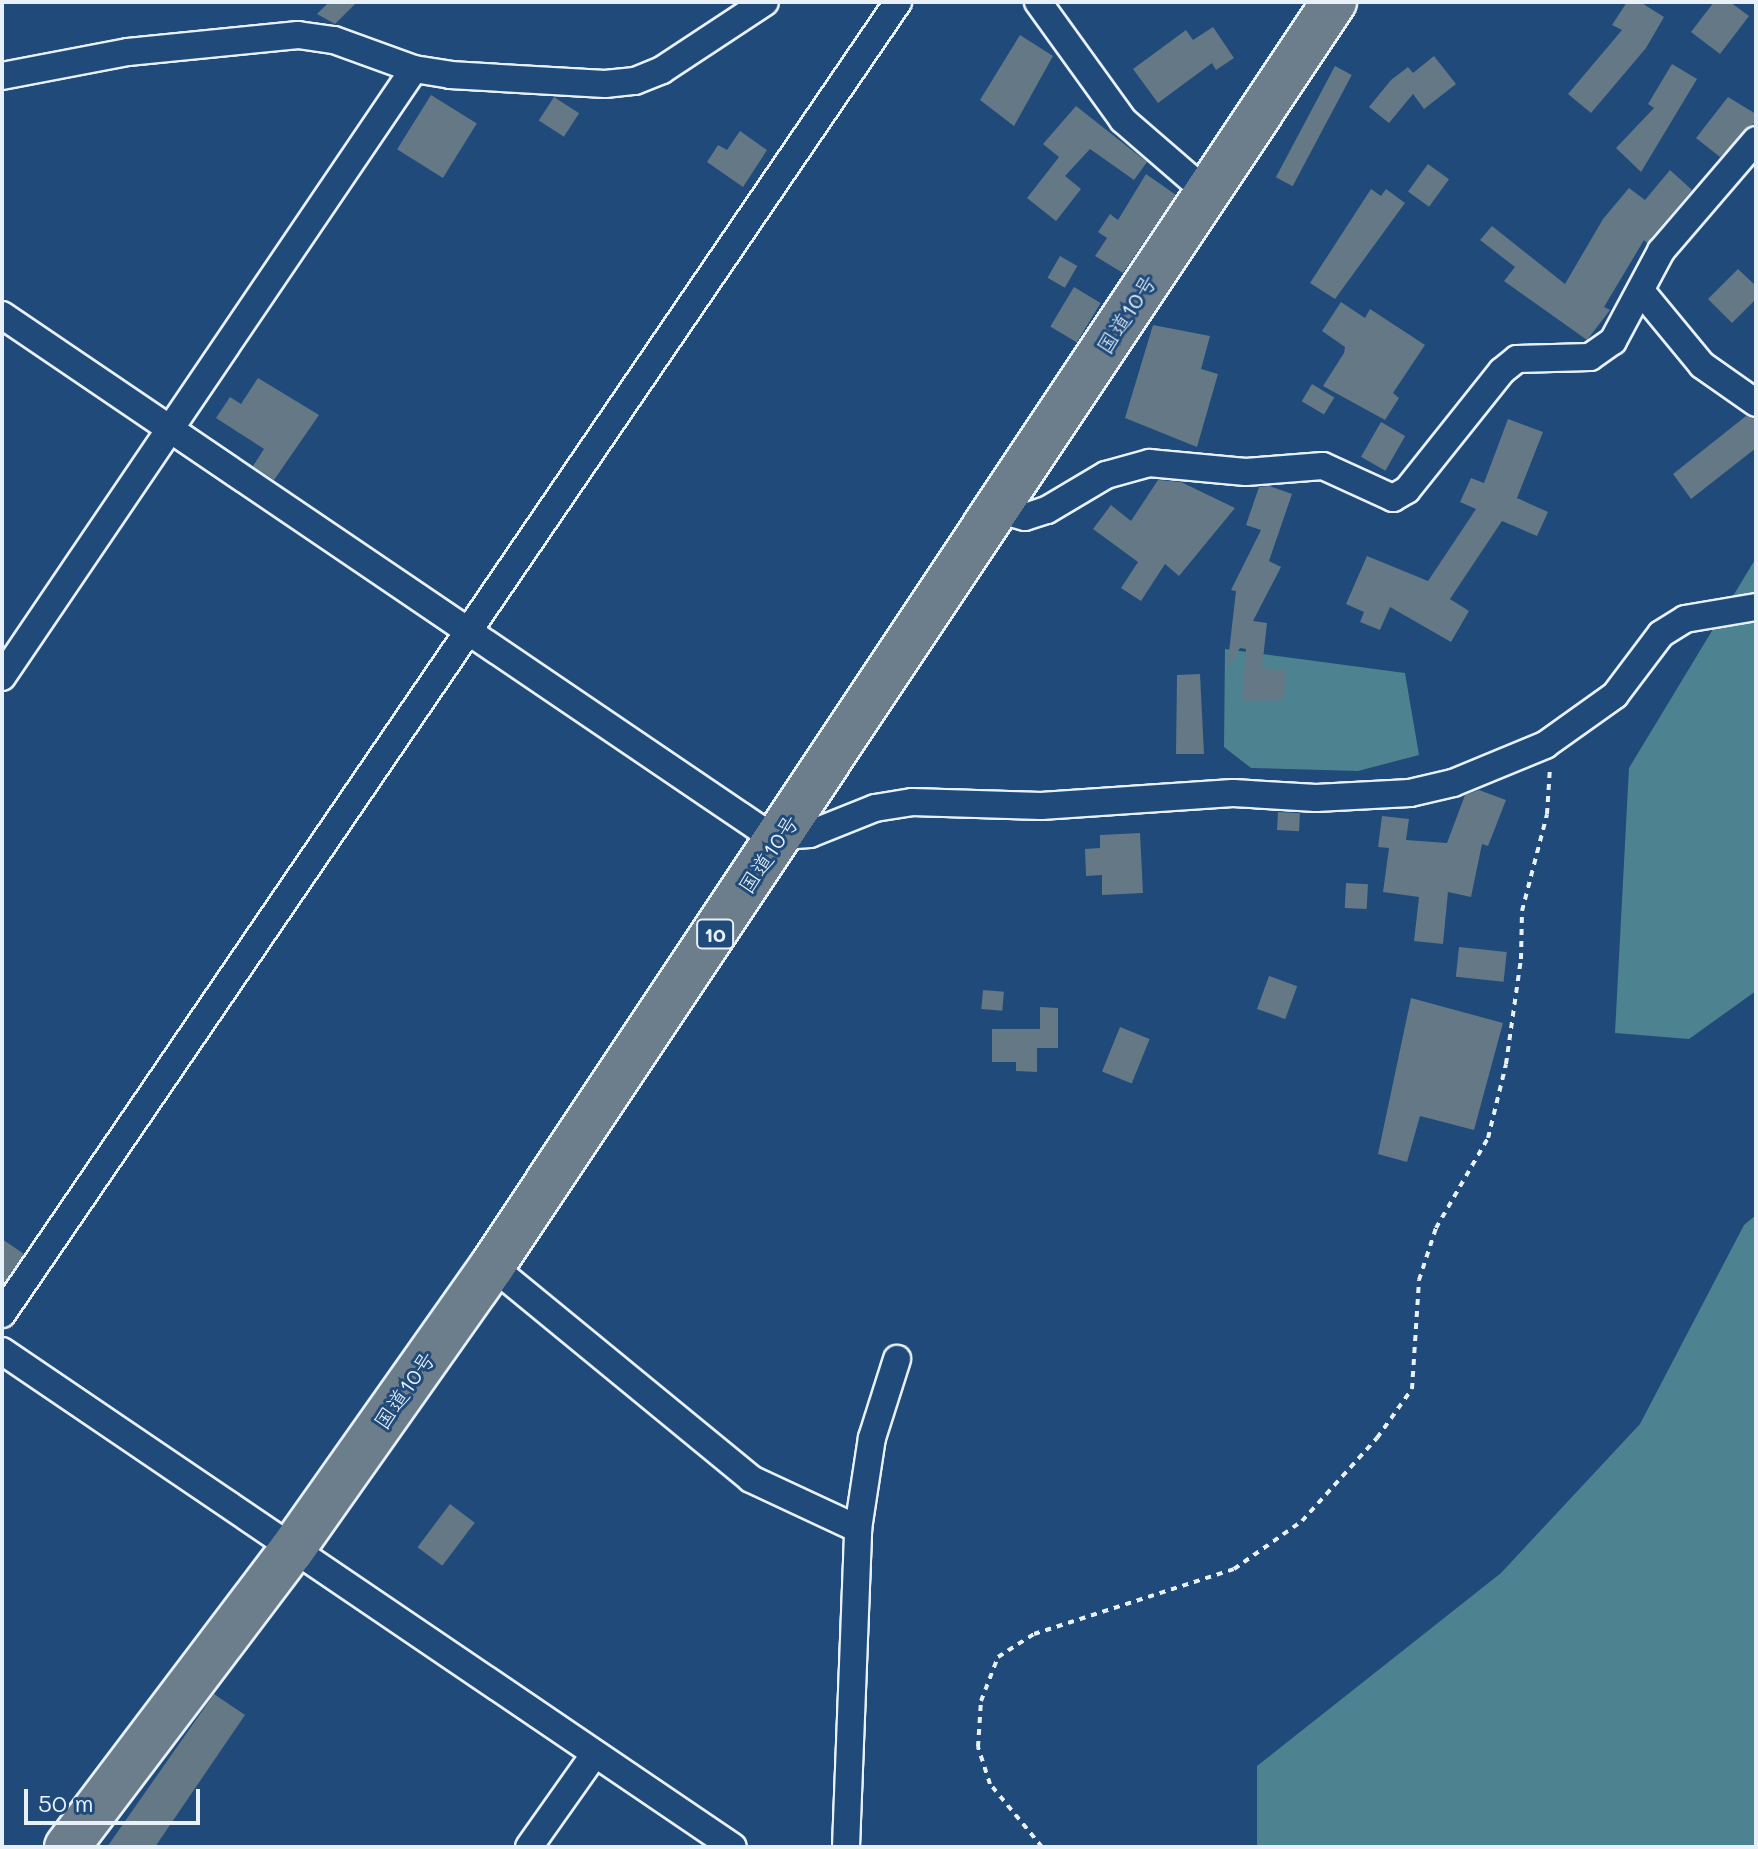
<!DOCTYPE html>
<meta charset="utf-8">
<style>
body{margin:0}
#map{position:relative;width:1758px;height:1849px;overflow:hidden;background:#1f4a7a;font-family:Mali,"Klee One",sans-serif}
div>[style]{position:absolute}
.green>*{inset:0;background:#4d8290}
.building>*{inset:0;background:#647886;transform-origin:0 0}
.path>*{height:4px;margin-top:-2px;transform-origin:0;background:repeating-linear-gradient(90deg,#e8f1f8 0 6px,transparent 0 12px)}
.roads{filter:drop-shadow(2px 0 #e8f1f8) drop-shadow(-2px 0 #e8f1f8) drop-shadow(0 2px #e8f1f8) drop-shadow(0 -2px #e8f1f8)}
.minor>*{height:26px;margin:-13px;padding:0 13px;transform-origin:13px;border-radius:13px;background:#1f4a7a}
.trunk>*{height:44px;margin:-22px;padding:0 22px;transform-origin:22px;border-radius:22px;background:#6c7d8c}
span{translate:-50% -50%;white-space:nowrap;text-align:center;line-height:1.15;-webkit-text-stroke:6px #1f4a7a;paint-order:stroke}
.shield-label span{padding:2px 6px;background:#1f4a7a;border:2px solid;border-radius:6px;-webkit-text-stroke-width:0}
.shield-label{font-size:20px;color:#e8f1f8;font-weight:700}
.street-label{font-size:22px;color:#e8f1f8}
.frame{position:absolute;inset:0;border:4px solid #e8f1f8;pointer-events:none}
.scale{position:absolute;left:24px;top:1789px;width:176px;height:36px;box-sizing:border-box;border:4px solid #e8f1f8;border-top:0;padding-left:10px;font-size:24px;line-height:28px;white-space:nowrap;color:#e8f1f8;-webkit-text-stroke:6px #1f4a7a;paint-order:stroke}
</style>
<div id="map">
<div class="green">
<div style="clip-path:polygon(1756px 558px,1756px 991px,1689px 1039px,1615px 1033px,1629px 768px)"></div>
<div style="clip-path:polygon(1225px 649px,1405px 673px,1419px 755px,1358px 771px,1251px 768px,1224px 747px)"></div>
<div style="clip-path:polygon(1756px 1215px,1756px 1847px,1257px 1847px,1257px 1766px,1501px 1573px,1640px 1424px,1744px 1225px)"></div>
</div>
<div class="building">
<div style="clip-path:polygon(329px 2px,357px 2px,335px 24px,317px 14px)"></div>
<div style="clip-path:polygon(1627px 2px,1640px 2px,1664px 17px,1646px 48px,1591px 113px,1568px 94px,1622px 30px,1612px 25px)"></div>
<div style="clip-path:polygon(1714px 2px,1730px 2px,1749px 16px,1720px 54px,1691px 32px)"></div>
<div style="clip-path:polygon(1213px 27px,1234px 58px,1216px 70px,1212px 63px,1158px 103px,1133px 69px,1186px 30px,1193px 40px)"></div>
<div style="clip-path:polygon(1020px 35px,1053px 56px,1014px 126px,980px 100px)"></div>
<div style="clip-path:polygon(1434px 56px,1456px 84px,1424px 109px,1413px 94px,1389px 123px,1369px 107px,1391px 80px,1408px 67px,1413px 73px)"></div>
<div style="clip-path:polygon(1672px 64px,1697px 79px,1641px 172px,1616px 148px,1654px 108px,1648px 104px)"></div>
<div style="left:1335px;top:66px;width:19px;height:126px;rotate:28deg"></div>
<div style="left:431px;top:95px;width:54px;height:64px;rotate:32deg"></div>
<div style="left:554px;top:97px;width:30px;height:28px;rotate:33deg"></div>
<div style="clip-path:polygon(1728px 97px,1756px 114px,1756px 121px,1720px 157px,1696px 138px)"></div>
<div style="clip-path:polygon(1076px 106px,1147px 162px,1134px 180px,1090px 149px,1065px 176px,1081px 189px,1056px 221px,1027px 198px,1059px 157px,1043px 144px)"></div>
<div style="clip-path:polygon(740px 131px,767px 150px,743px 187px,707px 162px,718px 145px,727px 150px)"></div>
<div style="left:1428px;top:164px;width:26px;height:34px;rotate:36deg"></div>
<div style="clip-path:polygon(1670px 170px,1692px 190px,1647px 243px,1644px 240px,1604px 307px,1610px 310px,1587px 340px,1504px 281px,1515px 267px,1480px 240px,1492px 226px,1565px 284px,1603px 219px,1629px 188px,1645px 200px)"></div>
<div style="clip-path:polygon(1146px 174px,1176px 195px,1123px 273px,1095px 256px,1107px 238px,1098px 232px,1110px 214px,1118px 220px)"></div>
<div style="clip-path:polygon(1371px 189px,1381px 196px,1386px 189px,1405px 203px,1335px 299px,1310px 283px)"></div>
<div style="left:1060px;top:256px;width:20px;height:25px;rotate:30deg"></div>
<div style="clip-path:polygon(1738px 269px,1756px 286px,1756px 299px,1732px 323px,1708px 299px)"></div>
<div style="left:1074px;top:287px;width:31px;height:46px;rotate:31deg"></div>
<div style="clip-path:polygon(1341px 302px,1365px 318px,1370px 309px,1425px 345px,1393px 393px,1399px 398px,1385px 420px,1323px 386px,1344px 353px,1345px 347px,1322px 331px)"></div>
<div style="clip-path:polygon(1153px 325px,1210px 336px,1201px 369px,1218px 374px,1197px 447px,1125px 418px)"></div>
<div style="clip-path:polygon(258px 378px,319px 415px,274px 480px,253px 466px,264px 449px,216px 418px,230px 397px,241px 404px)"></div>
<div style="left:1312px;top:384px;width:26px;height:20px;rotate:31deg"></div>
<div style="clip-path:polygon(1746px 416px,1756px 419px,1756px 448px,1691px 499px,1673px 474px)"></div>
<div style="clip-path:polygon(1508px 419px,1543px 432px,1517px 498px,1548px 512px,1537px 536px,1502px 521px,1450px 599px,1469px 611px,1451px 642px,1390px 607px,1380px 630px,1360px 622px,1364px 612px,1346px 604px,1367px 556px,1428px 581px,1476px 509px,1460px 502px,1471px 478px,1484px 483px)"></div>
<div style="left:1381px;top:422px;width:28px;height:40px;rotate:30deg"></div>
<div style="clip-path:polygon(1158px 480px,1181px 482px,1235px 508px,1179px 576px,1165px 564px,1141px 601px,1121px 588px,1138px 562px,1093px 529px,1111px 505px,1131px 521px)"></div>
<div style="clip-path:polygon(1269px 486px,1292px 494px,1269px 561px,1281px 567px,1253px 621px,1267px 623px,1262px 668px,1286px 670px,1284px 700px,1258px 701px,1242px 700px,1246px 649px,1240px 648px,1227px 669px,1236px 591px,1231px 590px,1261px 530px,1246px 525px,1259px 487px)"></div>
<div style="clip-path:polygon(1200px 674px,1204px 754px,1176px 754px,1177px 675px)"></div>
<div style="clip-path:polygon(1479px 790px,1506px 800px,1488px 846px,1482px 844px,1471px 897px,1448px 892px,1443px 944px,1414px 941px,1419px 897px,1383px 892px,1389px 848px,1378px 847px,1382px 816px,1409px 819px,1406px 840px,1447px 843px,1465px 795px)"></div>
<div style="left:1278px;top:812px;width:22px;height:18px;rotate:3deg"></div>
<div style="clip-path:polygon(1140px 833px,1143px 893px,1102px 895px,1102px 875px,1086px 876px,1085px 849px,1100px 848px,1100px 835px)"></div>
<div style="left:1346px;top:883px;width:22px;height:25px;rotate:3deg"></div>
<div style="left:1459px;top:947px;width:48px;height:30px;rotate:6deg"></div>
<div style="left:1269px;top:976px;width:30px;height:35px;rotate:20deg"></div>
<div style="left:983px;top:990px;width:21px;height:19px;rotate:5deg"></div>
<div style="clip-path:polygon(1411px 998px,1503px 1023px,1474px 1130px,1420px 1116px,1407px 1162px,1378px 1154px)"></div>
<div style="clip-path:polygon(1040px 1007px,1058px 1008px,1058px 1048px,1037px 1048px,1037px 1072px,1016px 1071px,1016px 1062px,992px 1062px,992px 1029px,1040px 1029px)"></div>
<div style="left:1120px;top:1027px;width:32px;height:48px;rotate:22deg"></div>
<div style="clip-path:polygon(2px 1239px,24px 1254px,2px 1286px)"></div>
<div style="left:450px;top:1504px;width:31px;height:54px;rotate:37deg"></div>
<div style="clip-path:polygon(214px 1694px,245px 1715px,155px 1847px,107px 1847px)"></div>
</div>
<div class="path">
<div style="left:1042px;top:1847px;width:82px;rotate:-129.5deg"></div>
<div style="left:990px;top:1784px;width:39px;rotate:-108deg"></div>
<div style="left:978px;top:1747px;width:46px;rotate:-86.3deg"></div>
<div style="left:981px;top:1701px;width:47px;rotate:-68.9deg"></div>
<div style="left:998px;top:1657px;width:43px;rotate:-32.6deg"></div>
<div style="left:1034px;top:1634px;width:210px;rotate:-18deg"></div>
<div style="left:1234px;top:1569px;width:83px;rotate:-35.2deg"></div>
<div style="left:1302px;top:1521px;width:112px;rotate:-47.9deg"></div>
<div style="left:1377px;top:1438px;width:60px;rotate:-54.5deg"></div>
<div style="left:1412px;top:1389px;width:109px;rotate:-86.3deg"></div>
<div style="left:1419px;top:1280px;width:55px;rotate:-71.9deg"></div>
<div style="left:1436px;top:1228px;width:104px;rotate:-60deg"></div>
<div style="left:1488px;top:1138px;width:76px;rotate:-76.3deg"></div>
<div style="left:1506px;top:1064px;width:106px;rotate:-81.9deg"></div>
<div style="left:1521px;top:959px;width:48px;rotate:-88.8deg"></div>
<div style="left:1522px;top:911px;width:100px;rotate:-75.5deg"></div>
<div style="left:1547px;top:814px;width:46px;rotate:-86.3deg"></div>
</div>
<div class="roads">
<div class="minor">
<div style="left:1038px;top:2px;width:145px;rotate:54.2deg"></div>
<div style="left:1123px;top:120px;width:110px;rotate:40.9deg"></div>
<div style="left:2px;top:76px;width:128px;rotate:-10.8deg"></div>
<div style="left:128px;top:52px;width:171px;rotate:-5.7deg"></div>
<div style="left:298px;top:35px;width:36px;rotate:8deg"></div>
<div style="left:334px;top:40px;width:85px;rotate:19.9deg"></div>
<div style="left:414px;top:69px;width:36px;rotate:9deg"></div>
<div style="left:450px;top:75px;width:155px;rotate:3.3deg"></div>
<div style="left:605px;top:84px;width:30px;rotate:-6deg"></div>
<div style="left:635px;top:81px;width:29px;rotate:-22deg"></div>
<div style="left:662px;top:70px;width:123px;rotate:-33.4deg"></div>
<div style="left:1641px;top:291px;width:96px;rotate:50.5deg"></div>
<div style="left:1702px;top:365px;width:66px;rotate:35.1deg"></div>
<div style="left:2px;top:315px;width:916px;rotate:34.14deg"></div>
<div style="left:760px;top:829px;width:22px;rotate:18deg"></div>
<div style="left:781px;top:836px;width:29px;rotate:-4deg"></div>
<div style="left:810px;top:834px;width:70px;rotate:-21.8deg"></div>
<div style="left:875px;top:808px;width:37px;rotate:-9deg"></div>
<div style="left:912px;top:802px;width:129px;rotate:1.8deg"></div>
<div style="left:1041px;top:806px;width:192px;rotate:-3.9deg"></div>
<div style="left:1233px;top:793px;width:83px;rotate:3.4deg"></div>
<div style="left:1316px;top:798px;width:94px;rotate:-3deg"></div>
<div style="left:1410px;top:793px;width:44px;rotate:-13.1deg"></div>
<div style="left:1453px;top:783px;width:100px;rotate:-22.4deg"></div>
<div style="left:1545px;top:745px;width:86px;rotate:-35.5deg"></div>
<div style="left:1615px;top:695px;width:76px;rotate:-53deg"></div>
<div style="left:1661px;top:634px;width:28px;rotate:-32deg"></div>
<div style="left:1685px;top:619px;width:72px;rotate:-9.6deg"></div>
<div style="left:997px;top:509px;width:29px;rotate:16deg"></div>
<div style="left:1025px;top:517px;width:23px;rotate:-18deg"></div>
<div style="left:1047px;top:510px;width:69px;rotate:-30.7deg"></div>
<div style="left:1106px;top:475px;width:45px;rotate:-15.6deg"></div>
<div style="left:1149px;top:463px;width:97px;rotate:5.3deg"></div>
<div style="left:1246px;top:472px;width:77px;rotate:-4.5deg"></div>
<div style="left:1323px;top:466px;width:77px;rotate:24.6deg"></div>
<div style="left:1393px;top:498px;width:16px;rotate:-30deg"></div>
<div style="left:1407px;top:490px;width:152px;rotate:-51.4deg"></div>
<div style="left:1502px;top:371px;width:19px;rotate:-39deg"></div>
<div style="left:1517px;top:359px;width:73px;rotate:-1.6deg"></div>
<div style="left:1590px;top:357px;width:28px;rotate:-35deg"></div>
<div style="left:1613px;top:341px;width:102px;rotate:-61.9deg"></div>
<div style="left:1661px;top:251px;width:146px;rotate:-49.4deg"></div>
<div style="left:2px;top:677px;width:734px;rotate:-55.88deg"></div>
<div style="left:492px;top:1266px;width:335px;rotate:39.4deg"></div>
<div style="left:751px;top:1479px;width:118px;rotate:25deg"></div>
<div style="left:2px;top:1314px;width:1589px;rotate:-55.67deg"></div>
<div style="left:2px;top:1351px;width:883px;rotate:34.16deg"></div>
<div style="left:529px;top:1847px;width:113px;rotate:-54.8deg"></div>
<div style="left:846px;top:1847px;width:318px;rotate:-87.8deg"></div>
<div style="left:858px;top:1529px;width:92px;rotate:-81.3deg"></div>
<div style="left:872px;top:1438px;width:83px;rotate:-72.4deg"></div>
</div>
<div class="trunk">
<div style="left:67px;top:1847px;width:371px;rotate:-52.9deg"></div>
<div style="left:291px;top:1551px;width:349px;rotate:-54.8deg"></div>
<div style="left:492px;top:1266px;width:1519px;rotate:-56.33deg"></div>
</div>
</div>
<div class="shield-label">
<span style="left:715px;top:934px">10</span>
</div>
<div class="street-label">
<span style="left:1126px;top:314px;rotate:-57deg">国道10号</span>
<span style="left:768px;top:854px;rotate:-56deg">国道10号</span>
<span style="left:404px;top:1390px;rotate:-55deg">国道10号</span>
</div>
<div class="frame"></div>
<div class="scale">50 m</div>
</div>
